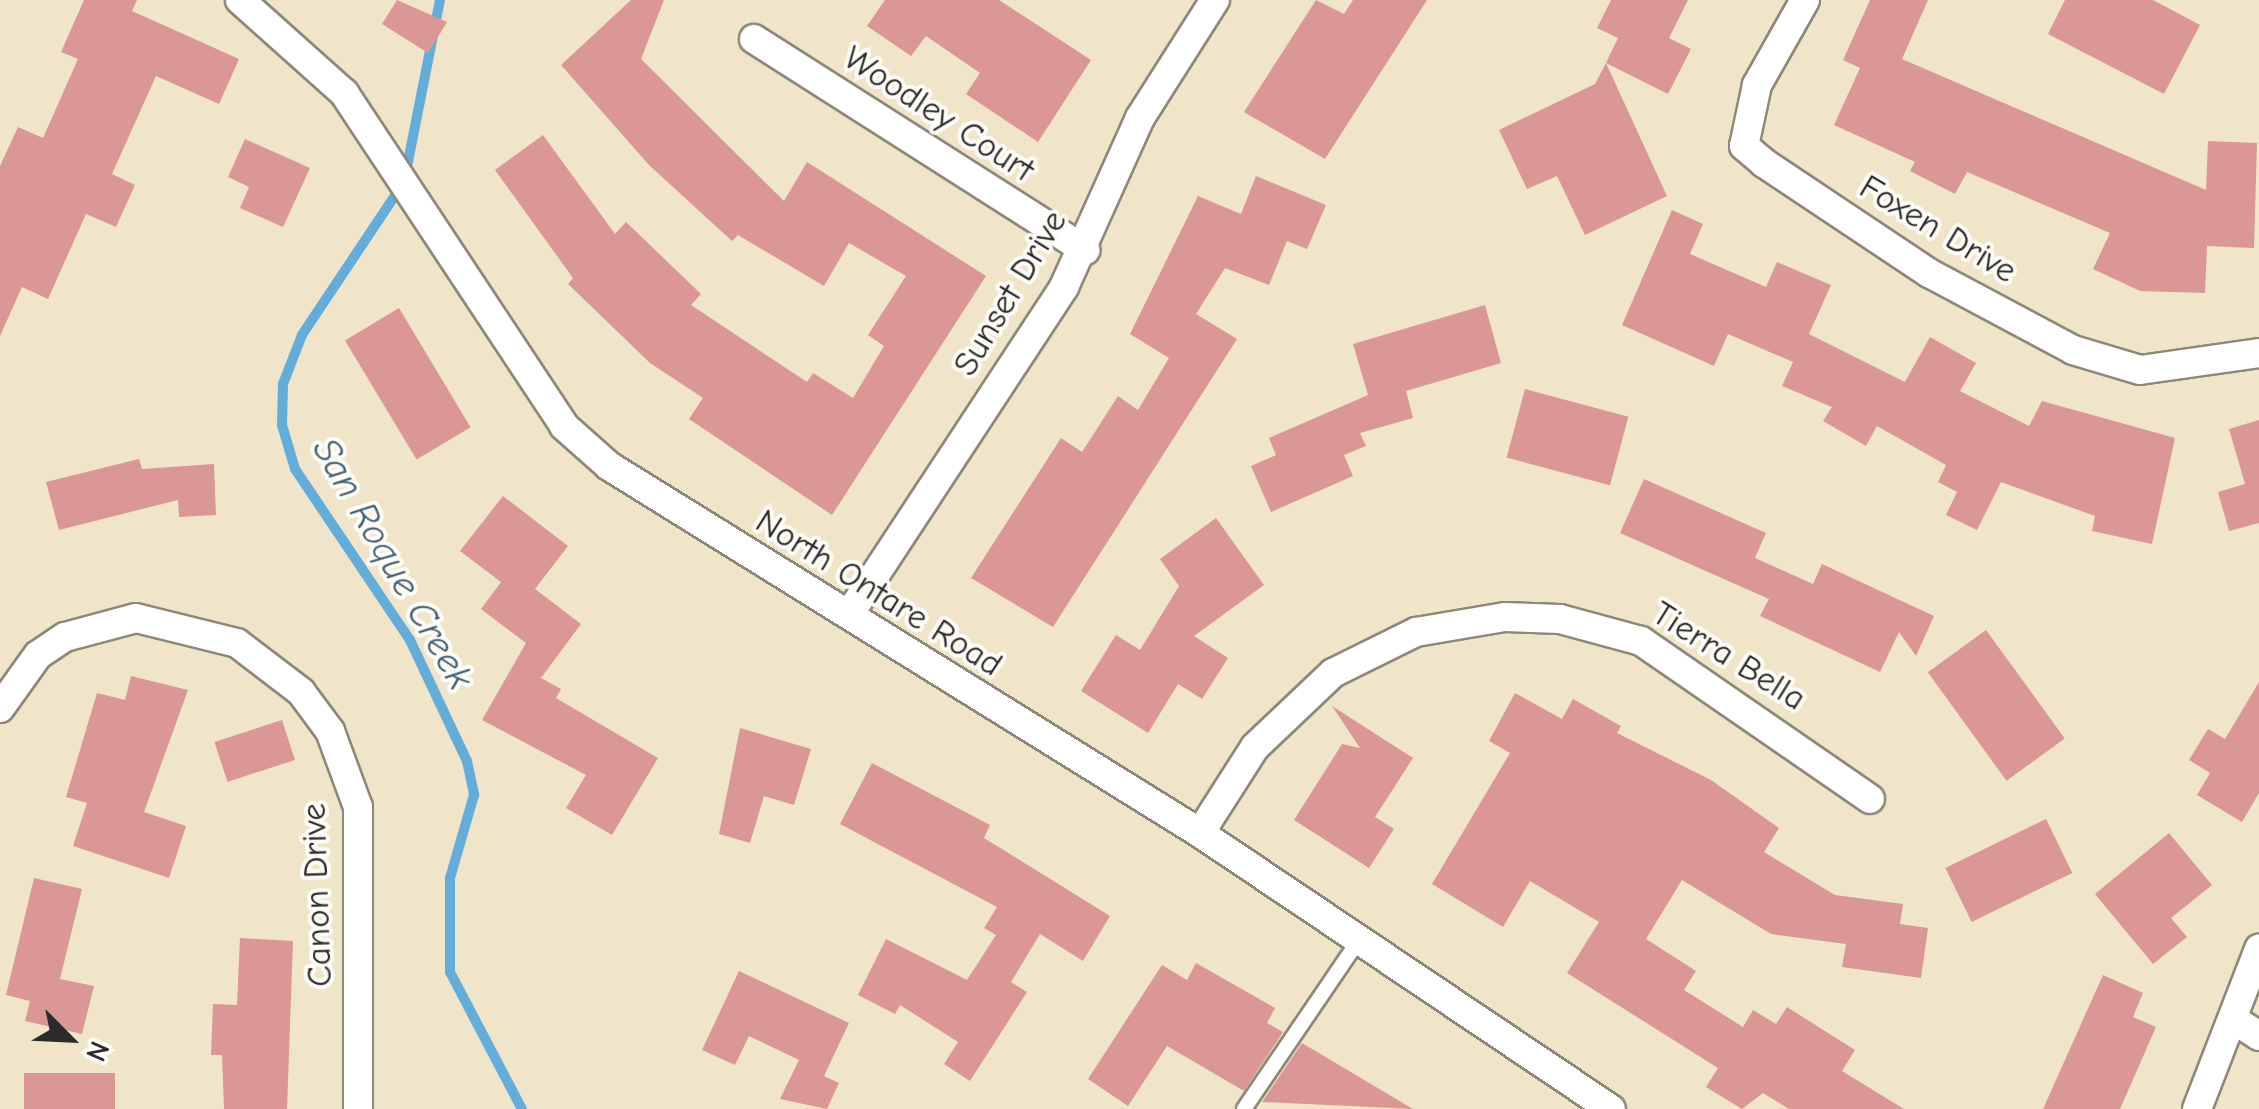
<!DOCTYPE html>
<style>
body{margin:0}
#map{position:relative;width:2259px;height:1109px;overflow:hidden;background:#f0e5c9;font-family:"Comic Neue",sans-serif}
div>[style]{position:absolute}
.stream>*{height:10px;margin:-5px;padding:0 5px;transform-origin:5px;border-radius:5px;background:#63addb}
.building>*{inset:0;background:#da9795;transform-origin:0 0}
.roads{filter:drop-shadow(2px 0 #8e887a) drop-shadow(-2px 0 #8e887a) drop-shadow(0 2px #8e887a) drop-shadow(0 -2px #8e887a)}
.lane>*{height:14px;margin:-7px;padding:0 7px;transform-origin:7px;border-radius:7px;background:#fff}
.street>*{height:28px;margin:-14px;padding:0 14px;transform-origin:14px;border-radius:14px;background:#fff}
span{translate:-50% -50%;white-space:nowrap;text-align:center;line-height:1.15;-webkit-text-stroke:8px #fdfcf7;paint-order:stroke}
.street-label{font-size:35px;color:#2b2b2b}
.water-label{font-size:38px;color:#415f71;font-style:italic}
.north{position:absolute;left:20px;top:989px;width:100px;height:100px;-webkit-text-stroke:8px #fdfcf7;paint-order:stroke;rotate:114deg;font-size:28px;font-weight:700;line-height:40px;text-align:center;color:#2b2b2b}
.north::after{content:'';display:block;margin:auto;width:35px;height:45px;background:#2b2b2b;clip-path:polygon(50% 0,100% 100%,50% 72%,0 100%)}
</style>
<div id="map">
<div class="stream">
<div style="left:440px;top:0;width:186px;rotate:101.2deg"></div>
<div style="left:404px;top:182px;width:184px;rotate:123.7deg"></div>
<div style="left:302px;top:335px;width:53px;rotate:111.2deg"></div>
<div style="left:283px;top:384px;width:41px;rotate:91.4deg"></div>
<div style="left:282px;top:425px;width:46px;rotate:73.5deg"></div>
<div style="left:295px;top:469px;width:206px;rotate:56.1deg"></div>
<div style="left:410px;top:640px;width:134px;rotate:64.8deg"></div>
<div style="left:467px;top:761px;width:35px;rotate:78deg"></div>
<div style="left:474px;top:795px;width:86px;rotate:106.1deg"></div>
<div style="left:450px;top:878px;width:94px;rotate:90deg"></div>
<div style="left:450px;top:972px;width:155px;rotate:62.3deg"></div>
</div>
<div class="building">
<div style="clip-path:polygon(84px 0,137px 0,132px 11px,239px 59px,219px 104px,156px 76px,112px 174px,135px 185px,116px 227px,86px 214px,48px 299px,22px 287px,0 336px,0 166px,18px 127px,43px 138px,78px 59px,61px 52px)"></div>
<div style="clip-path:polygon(397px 0,447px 22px,428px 53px,382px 24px)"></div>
<div style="clip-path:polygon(631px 0,664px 0,641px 59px,784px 201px,807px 162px,986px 276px,832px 515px,689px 419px,703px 398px,650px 363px,568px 284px,573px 278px,495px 170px,543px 135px,615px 234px,626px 222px,701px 294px,691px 305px,807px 382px,813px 373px,853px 398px,884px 346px,868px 335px,906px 276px,849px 243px,824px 286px,738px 235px,732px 241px,649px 165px,561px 65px)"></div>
<div style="clip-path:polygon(885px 0,999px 0,1091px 60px,1038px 142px,966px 94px,980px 73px,926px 36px,911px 56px,867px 26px)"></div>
<div style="clip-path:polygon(1316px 0,1344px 14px,1353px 0,1427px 0,1325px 159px,1244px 112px)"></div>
<div style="clip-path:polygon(1611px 0,1688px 0,1669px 38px,1691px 49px,1668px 94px,1606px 63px,1618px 38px,1597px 28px)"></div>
<div style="clip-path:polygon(1870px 0,1928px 0,1902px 59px,2206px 190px,2208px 141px,2257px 143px,2254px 248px,2207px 246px,2205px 293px,2140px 291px,2093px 269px,2110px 233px,1967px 172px,1955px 194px,1910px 171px,1915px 162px,1834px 125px,1860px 68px,1843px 60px)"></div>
<div style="clip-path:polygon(2065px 0,2153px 0,2200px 25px,2164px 94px,2048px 34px)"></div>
<div style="clip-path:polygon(1606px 63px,1667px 196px,1585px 235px,1557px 176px,1527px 189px,1499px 130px,1595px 84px)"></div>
<div style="clip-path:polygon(245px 139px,310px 168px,283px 227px,240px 208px,249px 187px,228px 177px)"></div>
<div style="clip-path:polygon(1256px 176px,1326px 205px,1307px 249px,1287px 241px,1269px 285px,1225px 268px,1196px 314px,1237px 339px,1053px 627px,971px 578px,1061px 438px,1082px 452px,1118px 396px,1138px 410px,1169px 358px,1130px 334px,1198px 196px,1241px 214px)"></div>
<div style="clip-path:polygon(1672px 210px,1703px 224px,1690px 254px,1766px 287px,1777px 262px,1831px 285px,1809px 334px,1905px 382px,1930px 337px,1976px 363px,1960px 391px,2029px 426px,2042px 401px,2175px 438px,2152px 544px,2092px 531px,2095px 516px,2001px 482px,1977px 530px,1946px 515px,1957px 492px,1938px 482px,1946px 465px,1877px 426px,1866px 446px,1823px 421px,1832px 407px,1782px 386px,1793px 362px,1728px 334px,1714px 366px,1622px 325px)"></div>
<div style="clip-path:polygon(1485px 305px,1501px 363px,1406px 391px,1413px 418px,1360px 433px,1366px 446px,1344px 455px,1353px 476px,1271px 512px,1251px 466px,1276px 455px,1269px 438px,1368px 395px,1353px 344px)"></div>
<div style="left:399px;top:308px;width:139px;height:63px;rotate:59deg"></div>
<div style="left:1525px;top:389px;width:107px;height:71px;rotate:15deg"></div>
<div style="clip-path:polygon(2259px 420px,2259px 523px,2229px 531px,2218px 492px,2245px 484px,2229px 429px)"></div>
<div style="clip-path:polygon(139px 459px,142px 469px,214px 464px,216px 515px,179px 517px,178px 500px,59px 530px,46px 482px)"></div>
<div style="clip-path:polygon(1644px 479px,1766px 533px,1755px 558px,1813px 584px,1822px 564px,1934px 616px,1916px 656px,1899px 632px,1880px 672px,1760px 616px,1769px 599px,1620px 533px)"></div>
<div style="clip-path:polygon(503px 496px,568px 546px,535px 589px,581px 624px,541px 678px,561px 689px,556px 698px,658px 758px,612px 835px,566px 808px,586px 775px,482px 720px,526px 643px,481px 609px,501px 582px,460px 551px)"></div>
<div style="clip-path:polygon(1216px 518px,1264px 585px,1194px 636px,1228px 658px,1202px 699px,1178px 684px,1148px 733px,1081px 691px,1116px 635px,1140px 650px,1179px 586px,1160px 559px)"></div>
<div style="left:1986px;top:630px;width:134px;height:72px;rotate:54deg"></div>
<div style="clip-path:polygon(131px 676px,188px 690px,144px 812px,186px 826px,169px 878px,73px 846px,87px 803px,66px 797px,97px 693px,125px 700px)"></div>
<div style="clip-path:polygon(2259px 682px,2259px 793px,2242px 822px,2197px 795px,2210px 773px,2189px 760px,2208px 729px,2225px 739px)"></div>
<div style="clip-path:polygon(1515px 693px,1562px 719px,1573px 699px,1621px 726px,1617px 733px,1711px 780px,1779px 828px,1764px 852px,1835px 895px,1903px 904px,1900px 924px,1928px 928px,1921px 978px,1842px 967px,1846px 944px,1771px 934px,1682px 880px,1646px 939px,1696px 971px,1684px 990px,1743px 1027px,1753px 1010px,1776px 1024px,1787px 1007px,1855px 1050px,1842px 1071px,1904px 1109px,1789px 1109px,1763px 1093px,1742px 1109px,1706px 1087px,1718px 1068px,1567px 973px,1599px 922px,1530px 881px,1503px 927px,1432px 884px,1510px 753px,1489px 741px)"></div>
<div style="clip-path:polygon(1332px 706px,1413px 758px,1375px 817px,1394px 829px,1369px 868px,1294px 820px,1342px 744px,1360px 748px)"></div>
<div style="left:282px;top:720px;width:42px;height:71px;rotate:72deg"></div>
<div style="clip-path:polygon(740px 728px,811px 749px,794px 805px,764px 796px,750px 843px,719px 834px)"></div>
<div style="clip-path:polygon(872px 763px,990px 825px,984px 838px,1110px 916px,1083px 961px,1040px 934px,1011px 982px,1027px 992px,970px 1081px,944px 1064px,958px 1042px,900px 1005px,895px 1014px,858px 995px,886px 939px,967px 980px,996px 935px,984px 928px,997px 907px,840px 824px)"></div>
<div style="left:2046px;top:819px;width:60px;height:112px;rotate:64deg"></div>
<div style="clip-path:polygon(2169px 833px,2212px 885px,2171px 918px,2187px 937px,2153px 964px,2095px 894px)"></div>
<div style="clip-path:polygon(34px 878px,82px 889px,60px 979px,94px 986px,82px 1034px,25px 1021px,30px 1001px,6px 995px)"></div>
<div style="clip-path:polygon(240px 938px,293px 941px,287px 1109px,224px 1109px,222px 1055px,211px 1055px,213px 1004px,237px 1005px)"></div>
<div style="clip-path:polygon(1196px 963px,1275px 1008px,1267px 1023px,1283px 1032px,1244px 1091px,1167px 1046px,1128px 1106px,1088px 1079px,1162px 965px,1187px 980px)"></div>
<div style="clip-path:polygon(739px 971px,849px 1023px,824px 1076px,839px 1083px,827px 1109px,780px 1099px,799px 1060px,749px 1036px,735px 1065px,702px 1050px)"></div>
<div style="clip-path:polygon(2103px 975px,2143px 993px,2133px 1017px,2156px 1027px,2120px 1109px,2043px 1109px)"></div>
<div style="clip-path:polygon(1302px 1043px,1413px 1109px,1262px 1102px)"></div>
<div style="left:24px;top:1073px;width:91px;height:36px"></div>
</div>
<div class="roads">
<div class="lane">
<div style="left:1244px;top:1109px;width:201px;rotate:-55.8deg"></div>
</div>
<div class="street">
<div style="left:240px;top:0;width:140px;rotate:41.8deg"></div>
<div style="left:344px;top:93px;width:399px;rotate:56.5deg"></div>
<div style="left:564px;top:426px;width:60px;rotate:41.6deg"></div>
<div style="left:609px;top:466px;width:696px;rotate:31.84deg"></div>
<div style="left:1200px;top:833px;width:495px;rotate:33.9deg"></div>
<div style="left:1805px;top:0;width:98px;rotate:119.5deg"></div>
<div style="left:1757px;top:85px;width:62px;rotate:102deg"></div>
<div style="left:1744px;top:146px;width:26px;rotate:40deg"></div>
<div style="left:1764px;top:163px;width:198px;rotate:33.7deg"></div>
<div style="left:1929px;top:273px;width:163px;rotate:28.1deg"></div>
<div style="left:2073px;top:350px;width:70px;rotate:16.6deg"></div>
<div style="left:2140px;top:370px;width:120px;rotate:-8.1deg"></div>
<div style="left:754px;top:39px;width:393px;rotate:32.5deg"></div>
<div style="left:850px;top:613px;width:390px;rotate:-56.7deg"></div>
<div style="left:1064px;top:287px;width:185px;rotate:-65.8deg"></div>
<div style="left:1140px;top:118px;width:140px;rotate:-57.6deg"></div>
<div style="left:0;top:708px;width:65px;rotate:-54.4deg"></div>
<div style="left:38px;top:655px;width:32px;rotate:-34deg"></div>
<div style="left:65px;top:637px;width:73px;rotate:-15deg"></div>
<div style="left:136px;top:618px;width:104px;rotate:13.9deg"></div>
<div style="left:237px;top:643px;width:81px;rotate:37.4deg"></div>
<div style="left:301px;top:692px;width:49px;rotate:53.4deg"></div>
<div style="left:330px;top:731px;width:81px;rotate:69.8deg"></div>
<div style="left:358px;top:807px;width:302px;rotate:90deg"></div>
<div style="left:1200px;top:833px;width:102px;rotate:-57.4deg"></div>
<div style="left:1255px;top:747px;width:108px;rotate:-43.5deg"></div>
<div style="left:1333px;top:673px;width:93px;rotate:-26.3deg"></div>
<div style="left:1416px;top:632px;width:90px;rotate:-9.6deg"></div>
<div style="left:1505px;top:617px;width:55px;rotate:2.1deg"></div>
<div style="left:1560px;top:619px;width:84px;rotate:15.2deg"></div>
<div style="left:1641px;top:641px;width:278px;rotate:34.6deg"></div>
<div style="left:2233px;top:1019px;width:31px;rotate:33deg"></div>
<div style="left:2197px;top:1109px;width:172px;rotate:-68.8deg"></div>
</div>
</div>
<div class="street-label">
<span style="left:939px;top:114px;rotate:33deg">Woodley Court</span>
<span style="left:1938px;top:229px;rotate:31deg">Foxen Drive</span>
<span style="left:1010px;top:293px;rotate:-59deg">Sunset Drive</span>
<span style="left:879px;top:593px;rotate:32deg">North Ontare Road</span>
<span style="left:1729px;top:656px;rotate:32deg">Tierra Bella</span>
<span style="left:317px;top:895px;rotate:-92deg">Canon Drive</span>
</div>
<div class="water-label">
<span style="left:392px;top:564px;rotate:60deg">San Roque Creek</span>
</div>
<div class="north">N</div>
</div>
